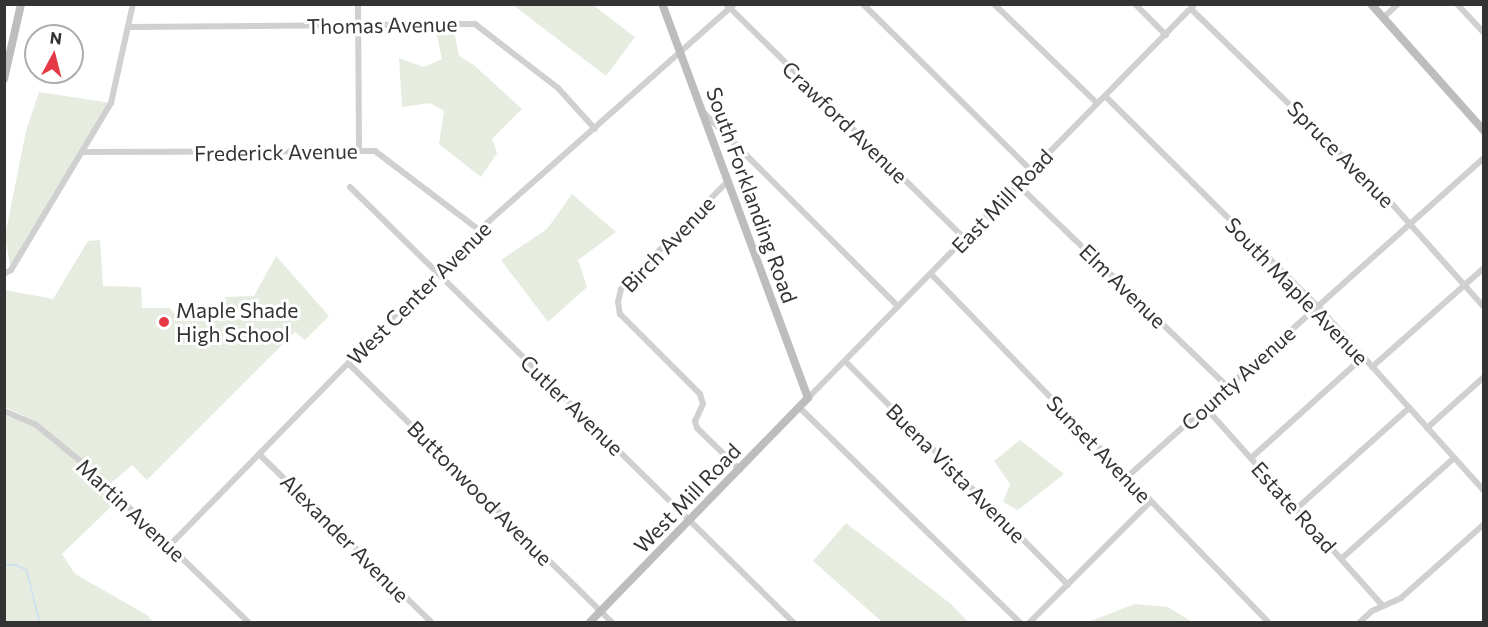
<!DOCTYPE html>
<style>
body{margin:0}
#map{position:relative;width:1488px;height:627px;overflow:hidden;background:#fff;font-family:Commissioner,sans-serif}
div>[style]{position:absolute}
.green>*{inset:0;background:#e6ecdf}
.stream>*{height:1.5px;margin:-0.75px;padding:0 0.75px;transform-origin:0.75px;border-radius:0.75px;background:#cfe2ee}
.street>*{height:6px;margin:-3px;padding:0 3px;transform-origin:3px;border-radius:3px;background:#d0d0d0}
.secondary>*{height:8px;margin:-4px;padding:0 4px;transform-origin:4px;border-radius:4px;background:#bdbdbd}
.dots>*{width:16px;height:16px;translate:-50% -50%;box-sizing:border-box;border:3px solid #fff;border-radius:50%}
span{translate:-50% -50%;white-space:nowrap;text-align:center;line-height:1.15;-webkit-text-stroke:6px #fff;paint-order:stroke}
.street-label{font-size:21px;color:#333}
.poi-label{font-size:21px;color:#333}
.left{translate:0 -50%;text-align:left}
.frame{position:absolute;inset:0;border:6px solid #333;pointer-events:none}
.north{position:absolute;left:24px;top:24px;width:60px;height:60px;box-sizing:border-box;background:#fff;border:2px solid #adadad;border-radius:50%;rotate:7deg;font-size:16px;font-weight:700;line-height:24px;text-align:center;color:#333}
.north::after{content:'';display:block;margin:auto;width:21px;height:27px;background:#e63946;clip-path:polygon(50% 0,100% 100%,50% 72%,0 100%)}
</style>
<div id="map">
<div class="green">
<div style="clip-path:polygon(513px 5px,593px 5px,635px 37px,606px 76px)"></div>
<div style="clip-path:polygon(454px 30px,459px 56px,474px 65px,522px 109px,492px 139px,497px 153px,481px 177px,439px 144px,444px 111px,430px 103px,402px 107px,399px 58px,424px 67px,442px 59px,436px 32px)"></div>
<div style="clip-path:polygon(39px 92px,111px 103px,11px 270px,5px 236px,26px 131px)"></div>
<div style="clip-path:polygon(572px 194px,616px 232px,578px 260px,587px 287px,548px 322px,501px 260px,547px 229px)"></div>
<div style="clip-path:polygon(100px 240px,103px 286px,141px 287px,142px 308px,170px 308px,173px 313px,219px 314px,225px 297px,254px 296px,276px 256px,329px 316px,305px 340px,295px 332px,147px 480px,132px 465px,109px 485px,119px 499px,62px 554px,75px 574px,147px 615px,153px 622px,5px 622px,5px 415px,34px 425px,36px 421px,5px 407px,5px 290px,53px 299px,88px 241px)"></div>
<div style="clip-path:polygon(1020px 440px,1064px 474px,1018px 510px,1003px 502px,1010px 484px,994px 461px)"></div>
<div style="clip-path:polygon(846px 523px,951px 604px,968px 622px,882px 622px,813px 561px)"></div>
<div style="clip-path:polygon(1135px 604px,1168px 607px,1192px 622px,1091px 621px)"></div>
</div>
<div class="stream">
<div style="left:4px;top:565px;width:12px"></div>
<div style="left:16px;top:565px;width:12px;rotate:24deg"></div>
<div style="left:27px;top:570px;width:54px;rotate:76deg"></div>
</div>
<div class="street">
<div style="left:358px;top:4px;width:146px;rotate:89.6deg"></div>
<div style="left:726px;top:4px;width:335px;rotate:44.5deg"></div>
<div style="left:863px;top:4px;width:238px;rotate:44.7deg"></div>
<div style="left:994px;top:4px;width:143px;rotate:43.9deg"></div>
<div style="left:1135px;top:4px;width:44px;rotate:45deg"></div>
<div style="left:1457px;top:4px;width:40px;rotate:47deg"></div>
<div style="left:1191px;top:9px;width:281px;rotate:44.1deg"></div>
<div style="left:1393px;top:205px;width:137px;rotate:48.3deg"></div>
<div style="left:1383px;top:18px;width:21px;rotate:-43deg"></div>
<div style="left:128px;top:27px;width:347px;rotate:-0.5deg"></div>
<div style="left:475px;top:24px;width:105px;rotate:37.6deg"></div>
<div style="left:558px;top:88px;width:55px;rotate:47.9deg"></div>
<div style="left:1105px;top:96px;width:307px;rotate:44.7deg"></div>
<div style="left:1323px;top:312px;width:241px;rotate:48deg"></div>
<div style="left:704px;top:113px;width:274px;rotate:44.9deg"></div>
<div style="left:82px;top:152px;width:293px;rotate:-0.2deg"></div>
<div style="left:375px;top:151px;width:131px;rotate:37.2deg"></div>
<div style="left:727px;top:182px;width:151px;rotate:134.7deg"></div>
<div style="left:621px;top:289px;width:13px;rotate:103deg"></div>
<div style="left:618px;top:302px;width:12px;rotate:81deg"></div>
<div style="left:620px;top:314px;width:113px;rotate:45deg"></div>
<div style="left:700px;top:394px;width:10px;rotate:73deg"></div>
<div style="left:703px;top:404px;width:19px;rotate:115deg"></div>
<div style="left:695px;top:421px;width:7px;rotate:74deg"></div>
<div style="left:697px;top:428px;width:60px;rotate:44.3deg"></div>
<div style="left:1018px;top:185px;width:291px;rotate:43.9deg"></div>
<div style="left:350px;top:187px;width:621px;rotate:44.48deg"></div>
<div style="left:4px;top:274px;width:8px;rotate:-30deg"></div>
<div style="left:11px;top:270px;width:195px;rotate:-59.1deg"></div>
<div style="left:111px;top:103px;width:101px;rotate:-77.5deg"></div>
<div style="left:931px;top:274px;width:484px;rotate:45.9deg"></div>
<div style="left:845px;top:361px;width:316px;rotate:45.1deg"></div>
<div style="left:349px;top:364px;width:368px;rotate:44.5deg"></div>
<div style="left:1372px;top:367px;width:149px;rotate:-41.5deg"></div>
<div style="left:808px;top:398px;width:552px;rotate:-45.51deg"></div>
<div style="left:1205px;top:407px;width:267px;rotate:48.2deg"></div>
<div style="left:800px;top:408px;width:306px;rotate:44.3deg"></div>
<div style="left:4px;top:411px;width:34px;rotate:23deg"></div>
<div style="left:35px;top:424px;width:63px;rotate:39.2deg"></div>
<div style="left:84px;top:464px;width:228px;rotate:43.9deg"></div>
<div style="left:1427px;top:428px;width:76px;rotate:-41.8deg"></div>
<div style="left:259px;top:454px;width:240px;rotate:44.3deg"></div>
<div style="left:1251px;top:458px;width:151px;rotate:-42deg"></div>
<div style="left:1127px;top:477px;width:479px;rotate:-41.8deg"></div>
<div style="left:1296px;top:509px;width:152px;rotate:-41.8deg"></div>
<div style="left:170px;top:545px;width:441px;rotate:-45.6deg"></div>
<div style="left:479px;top:230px;width:341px;rotate:-41.5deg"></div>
<div style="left:1341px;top:559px;width:152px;rotate:-41.8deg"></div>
<div style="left:1030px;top:622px;width:170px;rotate:-45deg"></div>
<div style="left:1360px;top:622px;width:16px;rotate:-43deg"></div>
<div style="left:1372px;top:611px;width:32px;rotate:-24deg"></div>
<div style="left:1401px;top:598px;width:111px;rotate:-41.7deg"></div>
</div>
<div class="secondary">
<div style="left:1371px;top:4px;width:170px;rotate:48.3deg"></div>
<div style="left:4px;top:79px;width:77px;rotate:-77.2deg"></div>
<div style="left:590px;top:622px;width:313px;rotate:-45.8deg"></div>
<div style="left:808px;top:398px;width:420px;rotate:-110.3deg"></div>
</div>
<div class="dots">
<div style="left:164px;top:322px;background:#e63946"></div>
</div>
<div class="street-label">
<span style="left:382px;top:25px;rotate:-1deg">Thomas Avenue</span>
<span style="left:845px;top:122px;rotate:44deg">Crawford Avenue</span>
<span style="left:276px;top:152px;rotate:-1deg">Frederick Avenue</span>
<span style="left:1341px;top:154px;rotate:45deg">Spruce Avenue</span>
<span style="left:752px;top:195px;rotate:70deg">South Forklanding Road</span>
<span style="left:1002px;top:201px;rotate:-46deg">East Mill Road</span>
<span style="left:668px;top:244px;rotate:-46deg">Birch Avenue</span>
<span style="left:1123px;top:286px;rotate:44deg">Elm Avenue</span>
<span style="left:1297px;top:291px;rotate:46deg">South Maple Avenue</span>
<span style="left:419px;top:293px;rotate:-45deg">West Center Avenue</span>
<span style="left:1238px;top:378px;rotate:-42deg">County Avenue</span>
<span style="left:572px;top:405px;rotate:44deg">Cutler Avenue</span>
<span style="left:1099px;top:449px;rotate:46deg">Sunset Avenue</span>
<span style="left:956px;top:473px;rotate:45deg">Buena Vista Avenue</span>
<span style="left:480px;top:493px;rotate:45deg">Buttonwood Avenue</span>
<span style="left:687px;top:498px;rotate:-46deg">West Mill Road</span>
<span style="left:1294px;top:507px;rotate:48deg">Estate Road</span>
<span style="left:131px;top:510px;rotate:43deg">Martin Avenue</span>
<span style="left:345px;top:538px;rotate:45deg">Alexander Avenue</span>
</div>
<div class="poi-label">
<span class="left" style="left:176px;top:322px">Maple Shade<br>High School</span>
</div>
<div class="frame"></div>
<div class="north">N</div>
</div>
